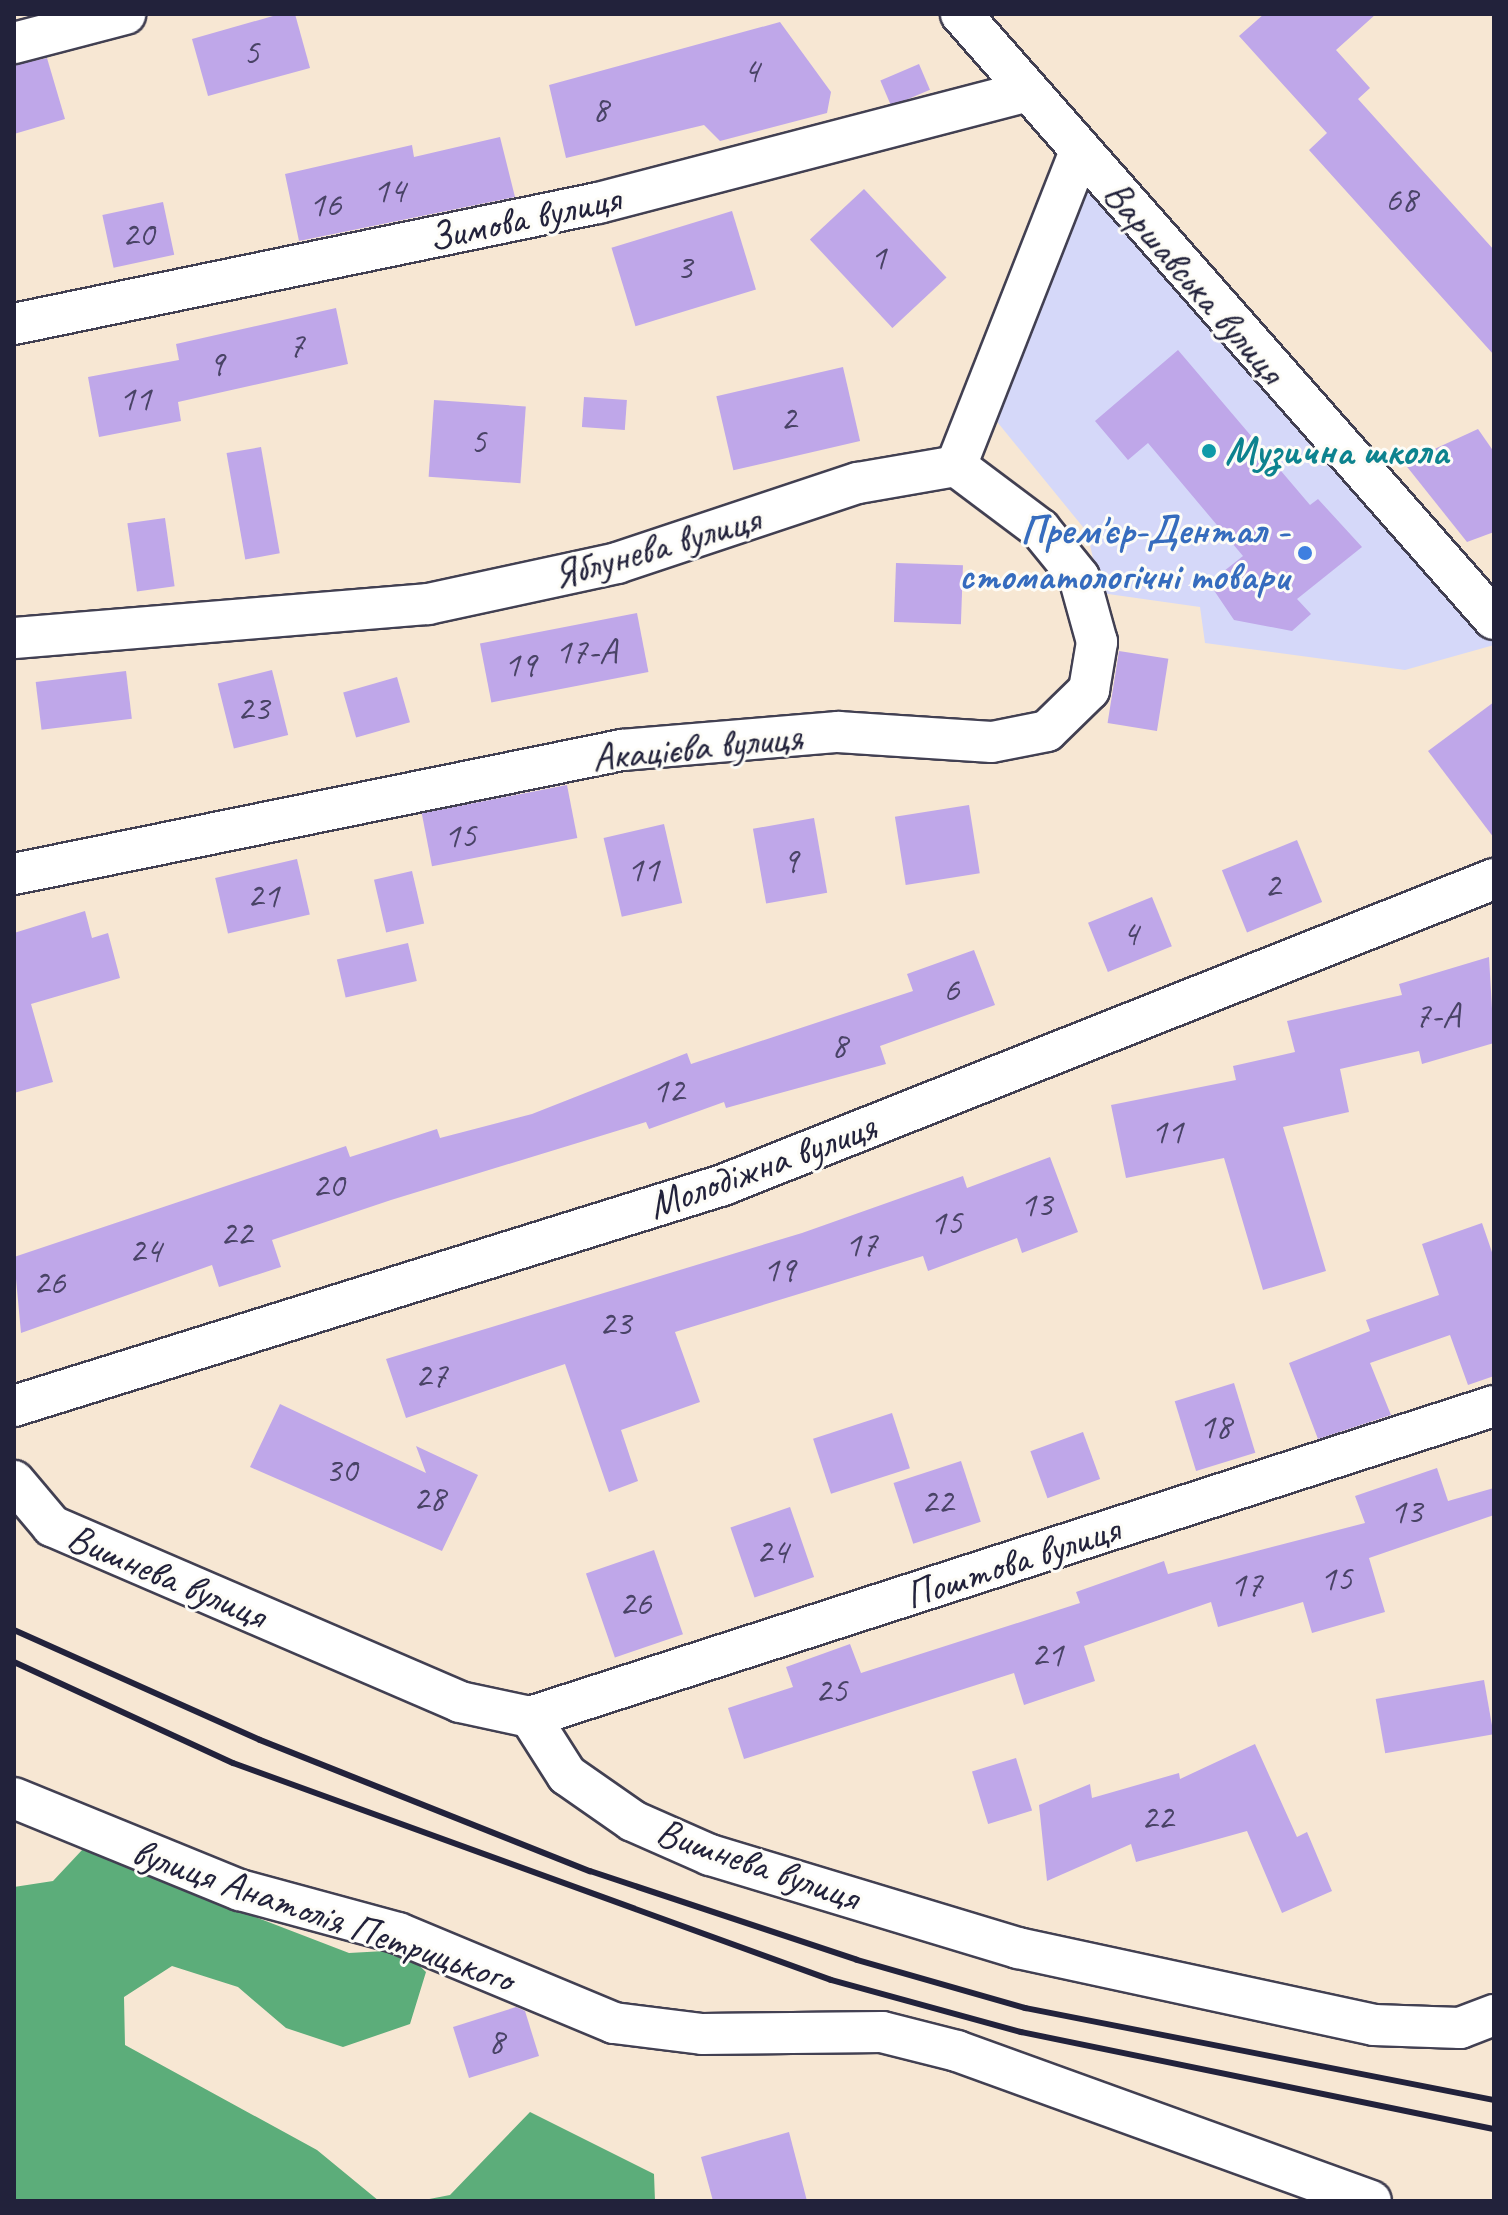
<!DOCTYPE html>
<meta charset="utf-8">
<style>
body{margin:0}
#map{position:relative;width:1508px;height:2215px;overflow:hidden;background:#f7e7d3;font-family:Caveat,sans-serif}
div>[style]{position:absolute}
.built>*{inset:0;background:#d5d8f9}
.forest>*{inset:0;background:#5cad7a}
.building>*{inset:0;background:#bfa7e9;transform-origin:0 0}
.roads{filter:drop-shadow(2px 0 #424052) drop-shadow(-2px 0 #424052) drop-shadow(0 2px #424052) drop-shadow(0 -2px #424052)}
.minor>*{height:40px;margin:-20px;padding:0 20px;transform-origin:20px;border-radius:20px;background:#fff}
.rail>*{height:6px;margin:-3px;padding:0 3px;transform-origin:3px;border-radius:3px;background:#22223b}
.dots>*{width:22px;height:22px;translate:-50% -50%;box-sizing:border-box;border:4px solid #fdfcf7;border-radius:50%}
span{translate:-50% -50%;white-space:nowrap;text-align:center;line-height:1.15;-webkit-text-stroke:6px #fdfcf7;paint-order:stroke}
.number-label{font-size:36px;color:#494366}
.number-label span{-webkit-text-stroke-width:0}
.street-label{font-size:40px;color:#22223b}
.culture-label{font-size:40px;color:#0d838f;font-weight:700}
.left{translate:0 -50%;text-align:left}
.shop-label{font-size:40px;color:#366cbe;font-weight:700}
.right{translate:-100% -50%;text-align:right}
.frame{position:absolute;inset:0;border:16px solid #22223b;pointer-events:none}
</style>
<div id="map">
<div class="built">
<div style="clip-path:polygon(1089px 184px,1494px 637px,1494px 645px,1405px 670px,1205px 643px,1200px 607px,1101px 593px,1087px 532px,994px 418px)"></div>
</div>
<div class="forest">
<div style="clip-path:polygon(83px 1849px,157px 1868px,219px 1903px,349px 1953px,403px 1950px,426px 1972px,410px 2024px,343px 2047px,286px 2028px,238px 1987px,172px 1966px,124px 1997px,125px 2045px,317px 2150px,379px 2201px,14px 2201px,14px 1887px,53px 1881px)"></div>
<div style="clip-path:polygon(530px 2112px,654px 2174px,655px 2201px,419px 2201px,450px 2195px)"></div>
</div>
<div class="building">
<div style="clip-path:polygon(280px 14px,295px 14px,310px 68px,208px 96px,192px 39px)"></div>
<div style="clip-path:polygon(1264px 14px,1376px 14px,1336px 50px,1370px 88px,1358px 99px,1494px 250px,1494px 355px,1309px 150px,1327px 133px,1239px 36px)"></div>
<div style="clip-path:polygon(780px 22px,831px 92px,827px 113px,720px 141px,704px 125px,566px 158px,549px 85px)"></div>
<div style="clip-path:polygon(47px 58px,65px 119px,14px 134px,14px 65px)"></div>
<div style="left:919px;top:64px;width:28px;height:42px;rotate:67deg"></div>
<div style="clip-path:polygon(500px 137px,515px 197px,299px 241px,285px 174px,412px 145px,414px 157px)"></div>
<div style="left:864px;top:189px;width:121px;height:74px;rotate:47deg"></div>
<div style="left:163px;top:202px;width:54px;height:62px;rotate:78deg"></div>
<div style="left:732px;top:211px;width:82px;height:126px;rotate:73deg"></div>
<div style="clip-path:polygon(336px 308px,348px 364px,178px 402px,181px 421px,99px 437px,88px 377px,179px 360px,176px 344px)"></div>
<div style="clip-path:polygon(1178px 350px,1310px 505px,1318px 499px,1362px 547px,1297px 599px,1311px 614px,1292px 631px,1234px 620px,1209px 583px,1243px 556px,1148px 443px,1128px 460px,1095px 421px)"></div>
<div style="left:843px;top:367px;width:76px;height:130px;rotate:77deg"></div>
<div style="left:584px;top:397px;width:43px;height:30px;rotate:4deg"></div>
<div style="left:434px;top:400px;width:92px;height:77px;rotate:4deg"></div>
<div style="clip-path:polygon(1478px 429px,1494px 452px,1494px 532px,1467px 542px,1404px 463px)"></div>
<div style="left:261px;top:447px;width:108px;height:35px;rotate:80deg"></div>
<div style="left:165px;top:518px;width:69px;height:38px;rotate:82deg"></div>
<div style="left:896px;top:563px;width:67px;height:59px;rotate:2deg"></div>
<div style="left:637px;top:613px;width:60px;height:160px;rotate:79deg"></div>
<div style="left:1119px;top:651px;width:50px;height:73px;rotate:9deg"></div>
<div style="left:272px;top:670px;width:67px;height:56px;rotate:76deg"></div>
<div style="left:126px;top:671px;width:48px;height:91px;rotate:83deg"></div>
<div style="left:397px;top:677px;width:47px;height:56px;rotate:74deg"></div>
<div style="clip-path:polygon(1494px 702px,1494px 838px,1428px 751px)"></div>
<div style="left:567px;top:785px;width:54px;height:148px;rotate:79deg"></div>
<div style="left:969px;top:805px;width:69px;height:75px;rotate:81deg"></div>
<div style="left:814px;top:818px;width:76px;height:62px;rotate:80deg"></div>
<div style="left:664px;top:824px;width:81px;height:62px;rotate:77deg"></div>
<div style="left:1297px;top:840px;width:67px;height:81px;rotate:68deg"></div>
<div style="left:297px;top:859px;width:57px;height:84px;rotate:77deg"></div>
<div style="left:412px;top:871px;width:54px;height:39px;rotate:77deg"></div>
<div style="left:1152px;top:897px;width:53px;height:69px;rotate:68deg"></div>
<div style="clip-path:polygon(85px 911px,92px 938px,108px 933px,120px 978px,31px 1004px,53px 1082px,14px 1093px,14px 933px)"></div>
<div style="left:408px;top:943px;width:39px;height:73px;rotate:77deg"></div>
<div style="clip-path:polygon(974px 950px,995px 1005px,880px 1046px,886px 1064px,726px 1108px,724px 1102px,649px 1129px,646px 1122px,391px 1200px,272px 1240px,281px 1267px,219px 1287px,212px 1265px,21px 1333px,14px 1257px,346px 1146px,350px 1157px,437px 1129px,440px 1138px,532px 1114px,687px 1053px,691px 1064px,913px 991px,907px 974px)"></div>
<div style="clip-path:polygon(1489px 957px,1494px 1043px,1422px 1064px,1419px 1051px,1340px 1069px,1349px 1112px,1283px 1127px,1326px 1271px,1263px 1290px,1224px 1158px,1126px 1178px,1111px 1105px,1236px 1080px,1233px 1066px,1295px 1052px,1287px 1021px,1402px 995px,1399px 984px)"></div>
<div style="clip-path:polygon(1050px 1157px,1078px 1232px,1022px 1253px,1017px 1238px,928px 1271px,923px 1256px,675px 1332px,700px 1402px,621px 1430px,638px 1481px,609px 1492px,565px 1364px,406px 1418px,386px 1359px,802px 1233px,963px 1176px,967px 1188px)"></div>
<div style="clip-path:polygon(1482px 1223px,1494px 1258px,1494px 1376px,1468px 1385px,1450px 1335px,1370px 1363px,1391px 1415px,1318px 1439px,1289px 1363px,1370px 1331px,1366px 1320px,1439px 1295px,1422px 1244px)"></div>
<div style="left:1234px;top:1383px;width:73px;height:62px;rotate:73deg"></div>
<div style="clip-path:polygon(280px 1404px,426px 1473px,416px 1446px,478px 1475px,442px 1551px,250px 1467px)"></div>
<div style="left:892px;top:1413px;width:58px;height:83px;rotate:72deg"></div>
<div style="left:1083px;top:1432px;width:50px;height:56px;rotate:70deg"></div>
<div style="left:961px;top:1461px;width:64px;height:71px;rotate:72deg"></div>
<div style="clip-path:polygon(1437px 1468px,1448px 1501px,1494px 1488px,1494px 1515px,1369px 1558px,1385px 1612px,1312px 1633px,1303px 1602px,1218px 1627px,1211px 1602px,1084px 1646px,1095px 1681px,1024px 1705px,1014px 1673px,744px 1759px,728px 1708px,793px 1687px,786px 1667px,850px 1644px,861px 1673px,1080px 1603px,1076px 1592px,1164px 1561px,1168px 1574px,1365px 1523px,1355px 1496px)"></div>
<div style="left:790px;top:1507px;width:74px;height:63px;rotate:71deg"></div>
<div style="left:654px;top:1550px;width:89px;height:72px;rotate:71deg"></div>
<div style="left:1484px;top:1680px;width:55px;height:110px;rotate:80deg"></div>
<div style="clip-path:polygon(1255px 1744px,1297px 1837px,1307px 1832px,1332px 1891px,1282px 1913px,1247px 1831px,1136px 1862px,1131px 1844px,1047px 1881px,1039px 1805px,1090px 1784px,1092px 1798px,1179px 1773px,1180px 1779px)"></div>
<div style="left:1016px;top:1758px;width:55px;height:46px;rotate:73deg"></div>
<div style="clip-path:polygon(516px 2007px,525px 2011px,539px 2056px,469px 2078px,453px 2027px)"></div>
<div style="clip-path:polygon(789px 2132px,807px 2201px,713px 2201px,701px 2157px)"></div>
</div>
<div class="roads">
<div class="minor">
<div style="left:961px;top:14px;width:806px;rotate:48.62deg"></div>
<div style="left:14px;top:43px;width:115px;rotate:-14.6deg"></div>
<div style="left:14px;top:324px;width:596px;rotate:-11.71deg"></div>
<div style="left:598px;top:203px;width:444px;rotate:-14.6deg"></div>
<div style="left:14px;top:638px;width:415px;rotate:-4.7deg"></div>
<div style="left:428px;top:604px;width:193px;rotate:-12.2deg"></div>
<div style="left:617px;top:563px;width:254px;rotate:-18.4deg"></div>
<div style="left:858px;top:483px;width:99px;rotate:-9.8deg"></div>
<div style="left:956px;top:466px;width:339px;rotate:-68.5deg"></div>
<div style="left:14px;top:874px;width:621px;rotate:-11.53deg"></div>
<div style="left:622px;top:750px;width:217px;rotate:-4.8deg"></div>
<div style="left:838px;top:732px;width:154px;rotate:3.7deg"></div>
<div style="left:992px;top:742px;width:56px;rotate:-11.3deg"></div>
<div style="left:1047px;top:731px;width:59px;rotate:-44.3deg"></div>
<div style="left:1089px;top:690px;width:49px;rotate:-80.5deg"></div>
<div style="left:1097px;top:642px;width:67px;rotate:-105.5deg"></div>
<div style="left:1079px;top:577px;width:62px;rotate:-129.1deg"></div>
<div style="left:1040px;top:529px;width:105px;rotate:-143.1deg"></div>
<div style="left:14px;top:1406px;width:743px;rotate:-17.31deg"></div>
<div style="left:723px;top:1185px;width:830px;rotate:-21.65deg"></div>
<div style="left:14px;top:1481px;width:59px;rotate:49.8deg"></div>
<div style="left:52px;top:1526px;width:444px;rotate:23.3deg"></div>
<div style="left:460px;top:1702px;width:72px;rotate:12.1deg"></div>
<div style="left:530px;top:1717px;width:69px;rotate:57.5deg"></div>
<div style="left:567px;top:1775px;width:80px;rotate:34.9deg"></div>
<div style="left:633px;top:1821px;width:84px;rotate:23.8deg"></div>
<div style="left:710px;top:1855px;width:322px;rotate:16.8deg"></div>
<div style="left:1018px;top:1948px;width:364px;rotate:12.2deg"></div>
<div style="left:1374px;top:2025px;width:86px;rotate:2deg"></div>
<div style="left:1460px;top:2028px;width:36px;rotate:-21deg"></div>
<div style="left:530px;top:1717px;width:1013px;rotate:-17.88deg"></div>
<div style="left:14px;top:1798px;width:244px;rotate:22.2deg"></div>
<div style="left:240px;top:1890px;width:164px;rotate:15.2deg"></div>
<div style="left:398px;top:1933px;width:234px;rotate:22.6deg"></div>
<div style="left:614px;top:2023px;width:89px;rotate:7.1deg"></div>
<div style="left:702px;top:2034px;width:180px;rotate:-0.6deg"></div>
<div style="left:882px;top:2032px;width:77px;rotate:14.2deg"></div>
<div style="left:957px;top:2051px;width:440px;rotate:19.9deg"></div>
</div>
</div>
<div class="rail">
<div style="left:14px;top:1630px;width:269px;rotate:24.1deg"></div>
<div style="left:260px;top:1740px;width:355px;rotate:21.7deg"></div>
<div style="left:590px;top:1871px;width:281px;rotate:18.4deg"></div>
<div style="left:857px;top:1960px;width:175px;rotate:15.9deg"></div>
<div style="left:1025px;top:2008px;width:478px;rotate:11.1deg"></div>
<div style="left:14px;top:1662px;width:241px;rotate:24.8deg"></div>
<div style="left:233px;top:1763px;width:636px;rotate:19.94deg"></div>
<div style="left:831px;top:1980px;width:197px;rotate:15.3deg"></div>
<div style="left:1021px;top:2032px;width:483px;rotate:11.6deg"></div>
</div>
<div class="dots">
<div style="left:1209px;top:451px;background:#0f9aa8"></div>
<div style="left:1305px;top:553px;background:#3f7fe0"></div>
</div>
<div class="number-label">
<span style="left:251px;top:53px">5</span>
<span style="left:751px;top:71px">4</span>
<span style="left:600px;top:110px">8</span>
<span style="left:389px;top:191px">14</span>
<span style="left:1401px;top:200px">68</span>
<span style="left:325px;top:205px">16</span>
<span style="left:138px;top:235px">20</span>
<span style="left:878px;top:258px">1</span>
<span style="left:684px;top:268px">3</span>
<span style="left:296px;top:346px">7</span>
<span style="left:216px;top:364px">9</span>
<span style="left:135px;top:399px">11</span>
<span style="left:788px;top:419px">2</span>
<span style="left:478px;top:442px">5</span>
<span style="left:586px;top:652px">17-А</span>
<span style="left:520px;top:665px">19</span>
<span style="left:253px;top:709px">23</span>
<span style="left:460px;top:836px">15</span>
<span style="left:790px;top:861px">9</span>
<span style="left:643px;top:870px">11</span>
<span style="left:1272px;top:886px">2</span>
<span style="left:263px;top:896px">21</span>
<span style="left:1130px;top:934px">4</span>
<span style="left:951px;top:990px">6</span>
<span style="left:1437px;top:1016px">7-А</span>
<span style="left:839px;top:1046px">8</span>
<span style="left:668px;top:1091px">12</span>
<span style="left:1167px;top:1132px">11</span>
<span style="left:328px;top:1186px">20</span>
<span style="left:1036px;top:1205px">13</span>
<span style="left:946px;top:1223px">15</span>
<span style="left:236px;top:1234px">22</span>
<span style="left:861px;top:1245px">17</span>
<span style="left:145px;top:1251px">24</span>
<span style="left:779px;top:1270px">19</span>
<span style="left:49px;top:1283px">26</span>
<span style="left:615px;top:1324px">23</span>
<span style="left:431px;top:1376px">27</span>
<span style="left:1215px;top:1427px">18</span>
<span style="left:341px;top:1471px">30</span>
<span style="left:429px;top:1499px">28</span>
<span style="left:937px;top:1502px">22</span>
<span style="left:1406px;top:1512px">13</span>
<span style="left:772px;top:1552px">24</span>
<span style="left:1336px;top:1579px">15</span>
<span style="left:1246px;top:1585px">17</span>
<span style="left:635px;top:1604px">26</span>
<span style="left:1047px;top:1655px">21</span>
<span style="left:831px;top:1691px">25</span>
<span style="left:1157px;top:1818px">22</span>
<span style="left:496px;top:2042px">8</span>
</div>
<div class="street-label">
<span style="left:524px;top:218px;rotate:-12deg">Зимова вулиця</span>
<span style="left:1194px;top:282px;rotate:49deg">Варшавська вулиця</span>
<span style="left:656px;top:547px;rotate:-16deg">Яблунева вулиця</span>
<span style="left:697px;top:747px;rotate:-6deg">Акацієва вулиця</span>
<span style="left:762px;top:1166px;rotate:-20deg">Молодіжна вулиця</span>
<span style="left:1012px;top:1562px;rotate:-18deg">Поштова вулиця</span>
<span style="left:167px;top:1576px;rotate:23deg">Вишнева вулиця</span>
<span style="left:758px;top:1864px;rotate:19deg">Вишнева вулиця</span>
<span style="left:323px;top:1915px;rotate:19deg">вулиця Анатолія Петрицького</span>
</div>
<div class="culture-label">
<span class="left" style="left:1225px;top:451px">Музична школа</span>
</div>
<div class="shop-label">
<span class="right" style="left:1289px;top:553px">Прем'єр-Дентал -<br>стоматологічні товари</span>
</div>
<div class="frame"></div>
</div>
